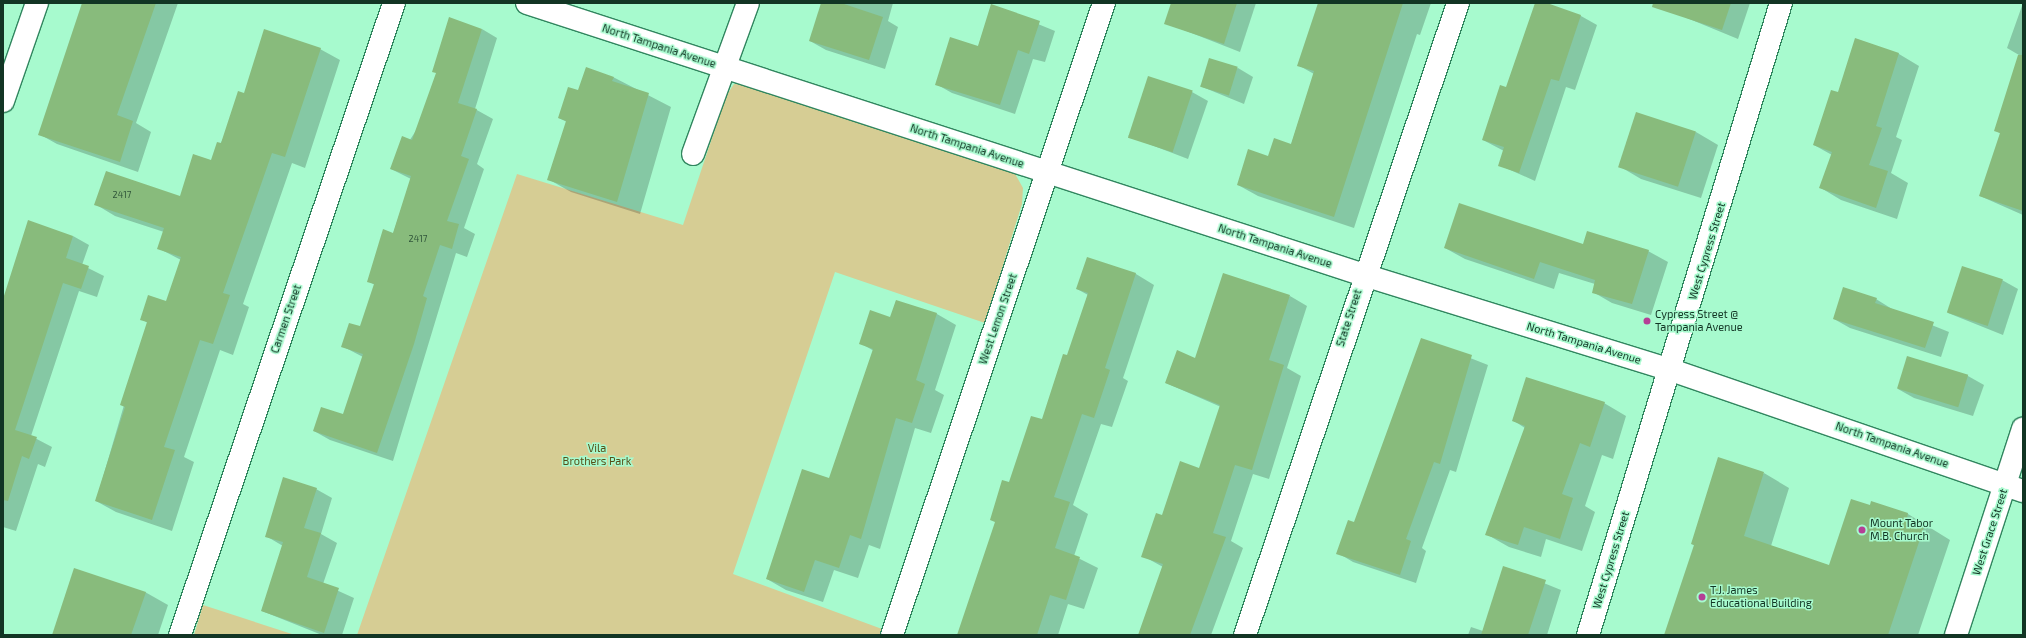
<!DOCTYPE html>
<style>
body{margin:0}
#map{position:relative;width:2026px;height:638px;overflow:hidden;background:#a7face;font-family:"Exo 2",sans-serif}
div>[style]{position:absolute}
.green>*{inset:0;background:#d6cd94}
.shadow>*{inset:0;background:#0003}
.building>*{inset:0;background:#88bb7c;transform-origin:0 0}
.roads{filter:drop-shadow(1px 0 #31865f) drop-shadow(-1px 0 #31865f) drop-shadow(0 1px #31865f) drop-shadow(0 -1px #31865f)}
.minor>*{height:22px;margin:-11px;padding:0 11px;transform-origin:11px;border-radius:11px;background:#fff}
.tertiary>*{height:22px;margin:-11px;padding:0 11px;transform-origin:11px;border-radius:11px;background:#fff}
.dots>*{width:11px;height:11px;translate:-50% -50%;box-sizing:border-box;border:2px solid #a7face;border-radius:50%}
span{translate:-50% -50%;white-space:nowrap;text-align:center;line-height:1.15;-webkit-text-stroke:3px #a7face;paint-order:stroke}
.number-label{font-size:9px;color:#30563a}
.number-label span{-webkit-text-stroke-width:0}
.street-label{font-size:11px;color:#123524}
.poi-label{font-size:11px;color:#123524}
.left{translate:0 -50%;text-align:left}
.park-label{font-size:11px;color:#574e17}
.frame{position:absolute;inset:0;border:4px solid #123524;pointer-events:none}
</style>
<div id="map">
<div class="green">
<div style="clip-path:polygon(734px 84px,750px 85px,1014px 172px,1023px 188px,1022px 204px,985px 323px,835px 272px,733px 574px,882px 629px,880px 635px,357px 635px,517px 174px,683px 225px,726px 96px)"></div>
<div style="clip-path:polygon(203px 605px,295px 635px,194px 635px)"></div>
</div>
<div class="shadow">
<div style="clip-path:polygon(84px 3px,178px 3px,136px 123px,151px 132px,138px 172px,57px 144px,39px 134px)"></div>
<div style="clip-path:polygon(822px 3px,893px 3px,888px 21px,898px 27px,885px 69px,826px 50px,810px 41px)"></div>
<div style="clip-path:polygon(1172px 3px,1256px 3px,1240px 52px,1166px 23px)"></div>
<div style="clip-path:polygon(1323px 3px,1431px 3px,1420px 35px,1417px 34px,1354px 228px,1258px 196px,1238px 185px,1268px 157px,1291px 145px,1314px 74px,1298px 65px)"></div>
<div style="clip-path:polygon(1536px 3px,1581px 16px,1597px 25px,1575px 90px,1566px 87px,1535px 181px,1499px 165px,1504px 151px,1483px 140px,1507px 88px)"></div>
<div style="clip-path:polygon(1692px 3px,1750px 3px,1738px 39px,1687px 18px)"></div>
<div style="clip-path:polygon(2023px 3px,2023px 215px,1980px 196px,2001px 134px,1995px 130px,2019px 55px,2007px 48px)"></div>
<div style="clip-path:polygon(992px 5px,1055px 31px,1045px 62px,1033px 59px,1015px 114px,952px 93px,936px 84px,978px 47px)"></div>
<div style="clip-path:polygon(482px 29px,497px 38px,475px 109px,493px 119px,477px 164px,484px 169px,464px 228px,475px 234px,467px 257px,456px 253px,393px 461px,330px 440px,314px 431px,343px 416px,363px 357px,342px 346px,361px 328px,375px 285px,368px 281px,393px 234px,411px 179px,391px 169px)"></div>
<div style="clip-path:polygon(1856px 39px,1899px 54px,1919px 66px,1896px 137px,1902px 140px,1891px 173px,1908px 183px,1897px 219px,1841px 200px,1821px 188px,1832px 155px,1814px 145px,1838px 94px)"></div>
<div style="clip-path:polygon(320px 49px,340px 60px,305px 168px,292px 163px,243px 304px,249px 307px,233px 355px,220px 350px,184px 457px,194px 462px,172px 531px,116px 512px,96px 501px,148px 323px,141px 319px,167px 302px,181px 260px,158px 248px,164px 232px,115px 216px,95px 204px,180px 197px,212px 162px,244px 94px)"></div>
<div style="clip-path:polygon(1238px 68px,1253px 77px,1244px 104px,1200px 86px)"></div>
<div style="clip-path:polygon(613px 77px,671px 107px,640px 214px,571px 192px,548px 179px,567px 122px,559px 118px,578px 92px)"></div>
<div style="clip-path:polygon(1192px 92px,1208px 101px,1188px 159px,1128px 136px)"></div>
<div style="clip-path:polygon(1696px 132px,1718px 145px,1701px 198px,1641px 179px,1619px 166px)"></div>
<div style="clip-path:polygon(73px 236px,89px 245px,82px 265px,104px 276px,97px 297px,79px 291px,31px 436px,52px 447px,45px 467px,38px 464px,16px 531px,3px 527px,3px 302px)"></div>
<div style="clip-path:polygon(1584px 245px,1648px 251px,1668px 262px,1651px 315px,1612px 303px,1593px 292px,1595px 284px,1559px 273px,1554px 289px,1465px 259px,1445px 248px)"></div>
<div style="clip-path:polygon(1087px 259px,1136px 274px,1154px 285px,1123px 378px,1128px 381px,1112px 427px,1101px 424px,1073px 505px,1088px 514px,1074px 556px,1098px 568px,1084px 609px,1068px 604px,1058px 635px,958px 635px,1010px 484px,1042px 421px,1068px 357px,1088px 295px,1077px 289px)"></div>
<div style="clip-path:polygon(2002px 280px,2018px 289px,2003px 335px,1948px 313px)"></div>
<div style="clip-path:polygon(1290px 296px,1307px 306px,1287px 368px,1301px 376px,1269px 479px,1253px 474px,1231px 541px,1243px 548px,1211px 635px,1141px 635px,1163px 567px,1143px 556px,1162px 516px,1200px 469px,1221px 407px,1166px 383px)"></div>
<div style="clip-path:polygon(1876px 299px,1892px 309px,1949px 332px,1941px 357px,1850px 328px,1834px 319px)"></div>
<div style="clip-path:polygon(896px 301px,937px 314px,956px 325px,935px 390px,944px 395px,931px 433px,915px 428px,880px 549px,869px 545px,858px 578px,834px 570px,823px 602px,786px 590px,767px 579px,830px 479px,874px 351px,860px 343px,891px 318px)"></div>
<div style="clip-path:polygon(1422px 339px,1488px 365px,1456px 472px,1450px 470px,1422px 548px,1426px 551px,1416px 583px,1353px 562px,1338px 553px,1355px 523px)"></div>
<div style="clip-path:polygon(1908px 357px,1968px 376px,1984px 385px,1973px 416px,1914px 398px,1898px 389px)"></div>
<div style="clip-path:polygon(1604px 403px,1626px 416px,1613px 459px,1602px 455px,1585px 506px,1595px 512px,1582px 551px,1546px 539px,1541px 557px,1509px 547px,1486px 534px,1525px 428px,1514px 421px)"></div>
<div style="clip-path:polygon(1764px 473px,1789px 488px,1771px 546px,1830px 566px,1872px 502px,1908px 514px,1950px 540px,1918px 635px,1669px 635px,1695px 546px,1692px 544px)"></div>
<div style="clip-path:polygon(316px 489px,332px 498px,321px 534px,337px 543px,323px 584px,354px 598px,342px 635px,322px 635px,262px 611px,283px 546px,266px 536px)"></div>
<div style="clip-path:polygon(1504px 567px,1561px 590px,1547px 635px,1468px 635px,1471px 627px,1483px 631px)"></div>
<div style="clip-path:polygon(145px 592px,168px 605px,158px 635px,53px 635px)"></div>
</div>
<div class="building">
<div style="clip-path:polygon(82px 3px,156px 3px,117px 115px,133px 121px,120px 162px,38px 135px)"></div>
<div style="clip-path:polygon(821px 3px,841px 3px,883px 17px,869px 60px,809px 41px)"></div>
<div style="clip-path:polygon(1171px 3px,1237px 3px,1224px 44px,1164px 24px)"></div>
<div style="clip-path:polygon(1318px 3px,1403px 3px,1334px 217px,1237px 185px,1248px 149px,1268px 156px,1274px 138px,1291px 144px,1314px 71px,1297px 66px)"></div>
<div style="clip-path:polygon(1535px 3px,1547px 3px,1581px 15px,1559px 81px,1551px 79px,1519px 173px,1498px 166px,1504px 147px,1482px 140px,1500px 85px,1506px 87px)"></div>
<div style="clip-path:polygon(1653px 3px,1731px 3px,1722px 30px,1652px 7px)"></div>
<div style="clip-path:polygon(991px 4px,1040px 21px,1029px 54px,1018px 50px,1000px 105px,935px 85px,950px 37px,978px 46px)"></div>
<div style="clip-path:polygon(449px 17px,482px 29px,458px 103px,477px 109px,461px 156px,469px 159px,447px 221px,459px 224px,452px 249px,440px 245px,423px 296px,427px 298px,414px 344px,377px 453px,313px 431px,321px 407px,343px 414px,363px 354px,341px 347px,349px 323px,360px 326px,374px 284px,367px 282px,383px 229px,393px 233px,411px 176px,390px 169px,402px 136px,412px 140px,436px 73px,432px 72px)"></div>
<div style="clip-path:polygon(264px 29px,321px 48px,285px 157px,272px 153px,223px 293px,230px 295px,213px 344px,200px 340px,164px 447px,175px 450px,152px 520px,95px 501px,125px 407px,120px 405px,147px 322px,140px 320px,148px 295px,166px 301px,181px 257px,157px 249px,164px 228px,94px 205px,106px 171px,180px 196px,193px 154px,211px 160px,217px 142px,221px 143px,238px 91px,244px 93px)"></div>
<div style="clip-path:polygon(1855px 38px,1899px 53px,1876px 126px,1882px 128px,1869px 165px,1888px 171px,1876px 208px,1819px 188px,1832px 152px,1813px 145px,1831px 90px,1838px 92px)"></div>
<div style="clip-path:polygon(2018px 55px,2023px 55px,2023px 211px,1979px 196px,2000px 133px,1994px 131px)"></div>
<div style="left:1209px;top:58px;width:30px;height:30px;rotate:17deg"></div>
<div style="clip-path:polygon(586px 67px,614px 77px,612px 81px,649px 93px,617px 202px,547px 180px,566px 121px,558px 118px,568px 87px,578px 90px)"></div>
<div style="left:1148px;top:76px;width:47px;height:65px;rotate:18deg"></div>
<div style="left:1636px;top:112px;width:63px;height:58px;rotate:18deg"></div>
<div style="clip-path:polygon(1459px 203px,1583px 244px,1587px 231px,1649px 250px,1632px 304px,1592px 293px,1595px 280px,1540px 262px,1534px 279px,1444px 248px)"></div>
<div style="clip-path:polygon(28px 220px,73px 236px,66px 258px,89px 266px,81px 289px,63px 283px,15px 430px,37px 437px,29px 459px,22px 456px,8px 501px,3px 500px,3px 299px)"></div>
<div style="clip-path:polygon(1087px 257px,1136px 273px,1105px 368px,1110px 370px,1094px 418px,1082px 414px,1054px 497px,1070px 502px,1055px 548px,1080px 557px,1066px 600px,1050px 595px,1037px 635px,957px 635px,995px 522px,990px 520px,1002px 480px,1009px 482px,1031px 416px,1042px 419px,1063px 354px,1067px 355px,1088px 293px,1076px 289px)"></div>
<div style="left:1962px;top:266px;width:43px;height:49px;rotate:18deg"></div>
<div style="clip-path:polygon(1223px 273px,1290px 295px,1269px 360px,1284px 365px,1252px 470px,1235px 465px,1213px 533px,1226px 537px,1190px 635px,1138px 635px,1163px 564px,1141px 557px,1156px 513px,1162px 515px,1180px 461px,1199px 468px,1220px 405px,1165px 383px,1177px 350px,1195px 358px)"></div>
<div style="clip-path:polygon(1843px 287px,1877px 298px,1875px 303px,1934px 322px,1925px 348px,1833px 319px)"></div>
<div style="clip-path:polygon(896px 300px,937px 313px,916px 380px,925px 384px,912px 423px,896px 418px,861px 539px,850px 535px,839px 568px,815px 560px,804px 592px,766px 579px,802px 469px,829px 478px,873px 349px,859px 344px,870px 310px,890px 317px)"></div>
<div style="clip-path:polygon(1421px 338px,1472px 355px,1440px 464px,1434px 462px,1406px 539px,1411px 541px,1400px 575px,1336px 554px,1348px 520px,1354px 522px)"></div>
<div style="left:1907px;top:356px;width:64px;height:34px;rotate:17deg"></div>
<div style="clip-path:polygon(1526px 377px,1605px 402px,1590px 447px,1580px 443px,1562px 494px,1573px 498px,1560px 539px,1524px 527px,1518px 545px,1485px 535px,1525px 426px,1512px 421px)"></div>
<div style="clip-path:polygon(1718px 457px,1764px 472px,1744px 536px,1829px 565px,1851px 499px,1870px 505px,1871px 501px,1908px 513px,1907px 518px,1925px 524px,1888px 635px,1664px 635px,1694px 545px,1691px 544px)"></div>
<div style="clip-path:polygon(283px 477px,317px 488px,304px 528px,321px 533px,307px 577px,339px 588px,324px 633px,261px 611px,283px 542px,265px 537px)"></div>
<div style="clip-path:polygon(1503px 566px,1546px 580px,1528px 635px,1481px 635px)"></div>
<div style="clip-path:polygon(74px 568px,146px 592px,131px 635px,52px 635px)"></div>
</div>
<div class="roads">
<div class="minor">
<div style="left:527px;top:3px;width:880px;rotate:18deg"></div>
<div style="left:1364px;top:275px;width:321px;rotate:17.2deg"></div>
<div style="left:1671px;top:370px;width:372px;rotate:19deg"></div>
<div style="left:3px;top:101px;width:104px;rotate:-70.9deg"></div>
<div style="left:693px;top:154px;width:161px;rotate:-70deg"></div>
<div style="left:180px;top:635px;width:667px;rotate:-71.29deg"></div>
<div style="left:892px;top:635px;width:667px;rotate:-71.46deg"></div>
<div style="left:1245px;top:635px;width:667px;rotate:-71.37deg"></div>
<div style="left:1956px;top:635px;width:217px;rotate:-72deg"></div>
</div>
<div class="tertiary">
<div style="left:1588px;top:635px;width:661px;rotate:-73.02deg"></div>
</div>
</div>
<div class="dots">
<div style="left:1647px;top:321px;background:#b53f96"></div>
<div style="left:1862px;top:530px;background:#b53f96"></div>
<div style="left:1702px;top:597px;background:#b53f96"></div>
</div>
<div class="number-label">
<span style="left:122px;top:195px">2417</span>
<span style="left:418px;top:239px">2417</span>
</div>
<div class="street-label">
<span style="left:659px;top:46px;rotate:18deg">North Tampania Avenue</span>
<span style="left:967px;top:146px;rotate:18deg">North Tampania Avenue</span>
<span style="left:1275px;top:246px;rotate:18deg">North Tampania Avenue</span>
<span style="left:1707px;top:251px;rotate:-73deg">West Cypress Street</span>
<span style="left:1349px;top:318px;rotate:-72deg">State Street</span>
<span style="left:286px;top:319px;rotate:-71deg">Carmen Street</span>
<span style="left:998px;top:319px;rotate:-71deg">West Lemon Street</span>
<span style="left:1584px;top:343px;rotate:17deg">North Tampania Avenue</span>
<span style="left:1892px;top:445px;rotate:19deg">North Tampania Avenue</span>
<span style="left:1990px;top:532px;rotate:-72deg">West Grace Street</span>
<span style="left:1611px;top:560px;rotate:-73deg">West Cypress Street</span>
</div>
<div class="poi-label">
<span class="left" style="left:1655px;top:321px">Cypress Street @<br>Tampania Avenue</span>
<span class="left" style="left:1870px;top:530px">Mount Tabor<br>M.B. Church</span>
<span class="left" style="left:1710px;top:597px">T.J. James<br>Educational Building</span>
</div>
<div class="park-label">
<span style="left:597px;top:455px">Vila<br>Brothers Park</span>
</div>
<div class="frame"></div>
</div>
